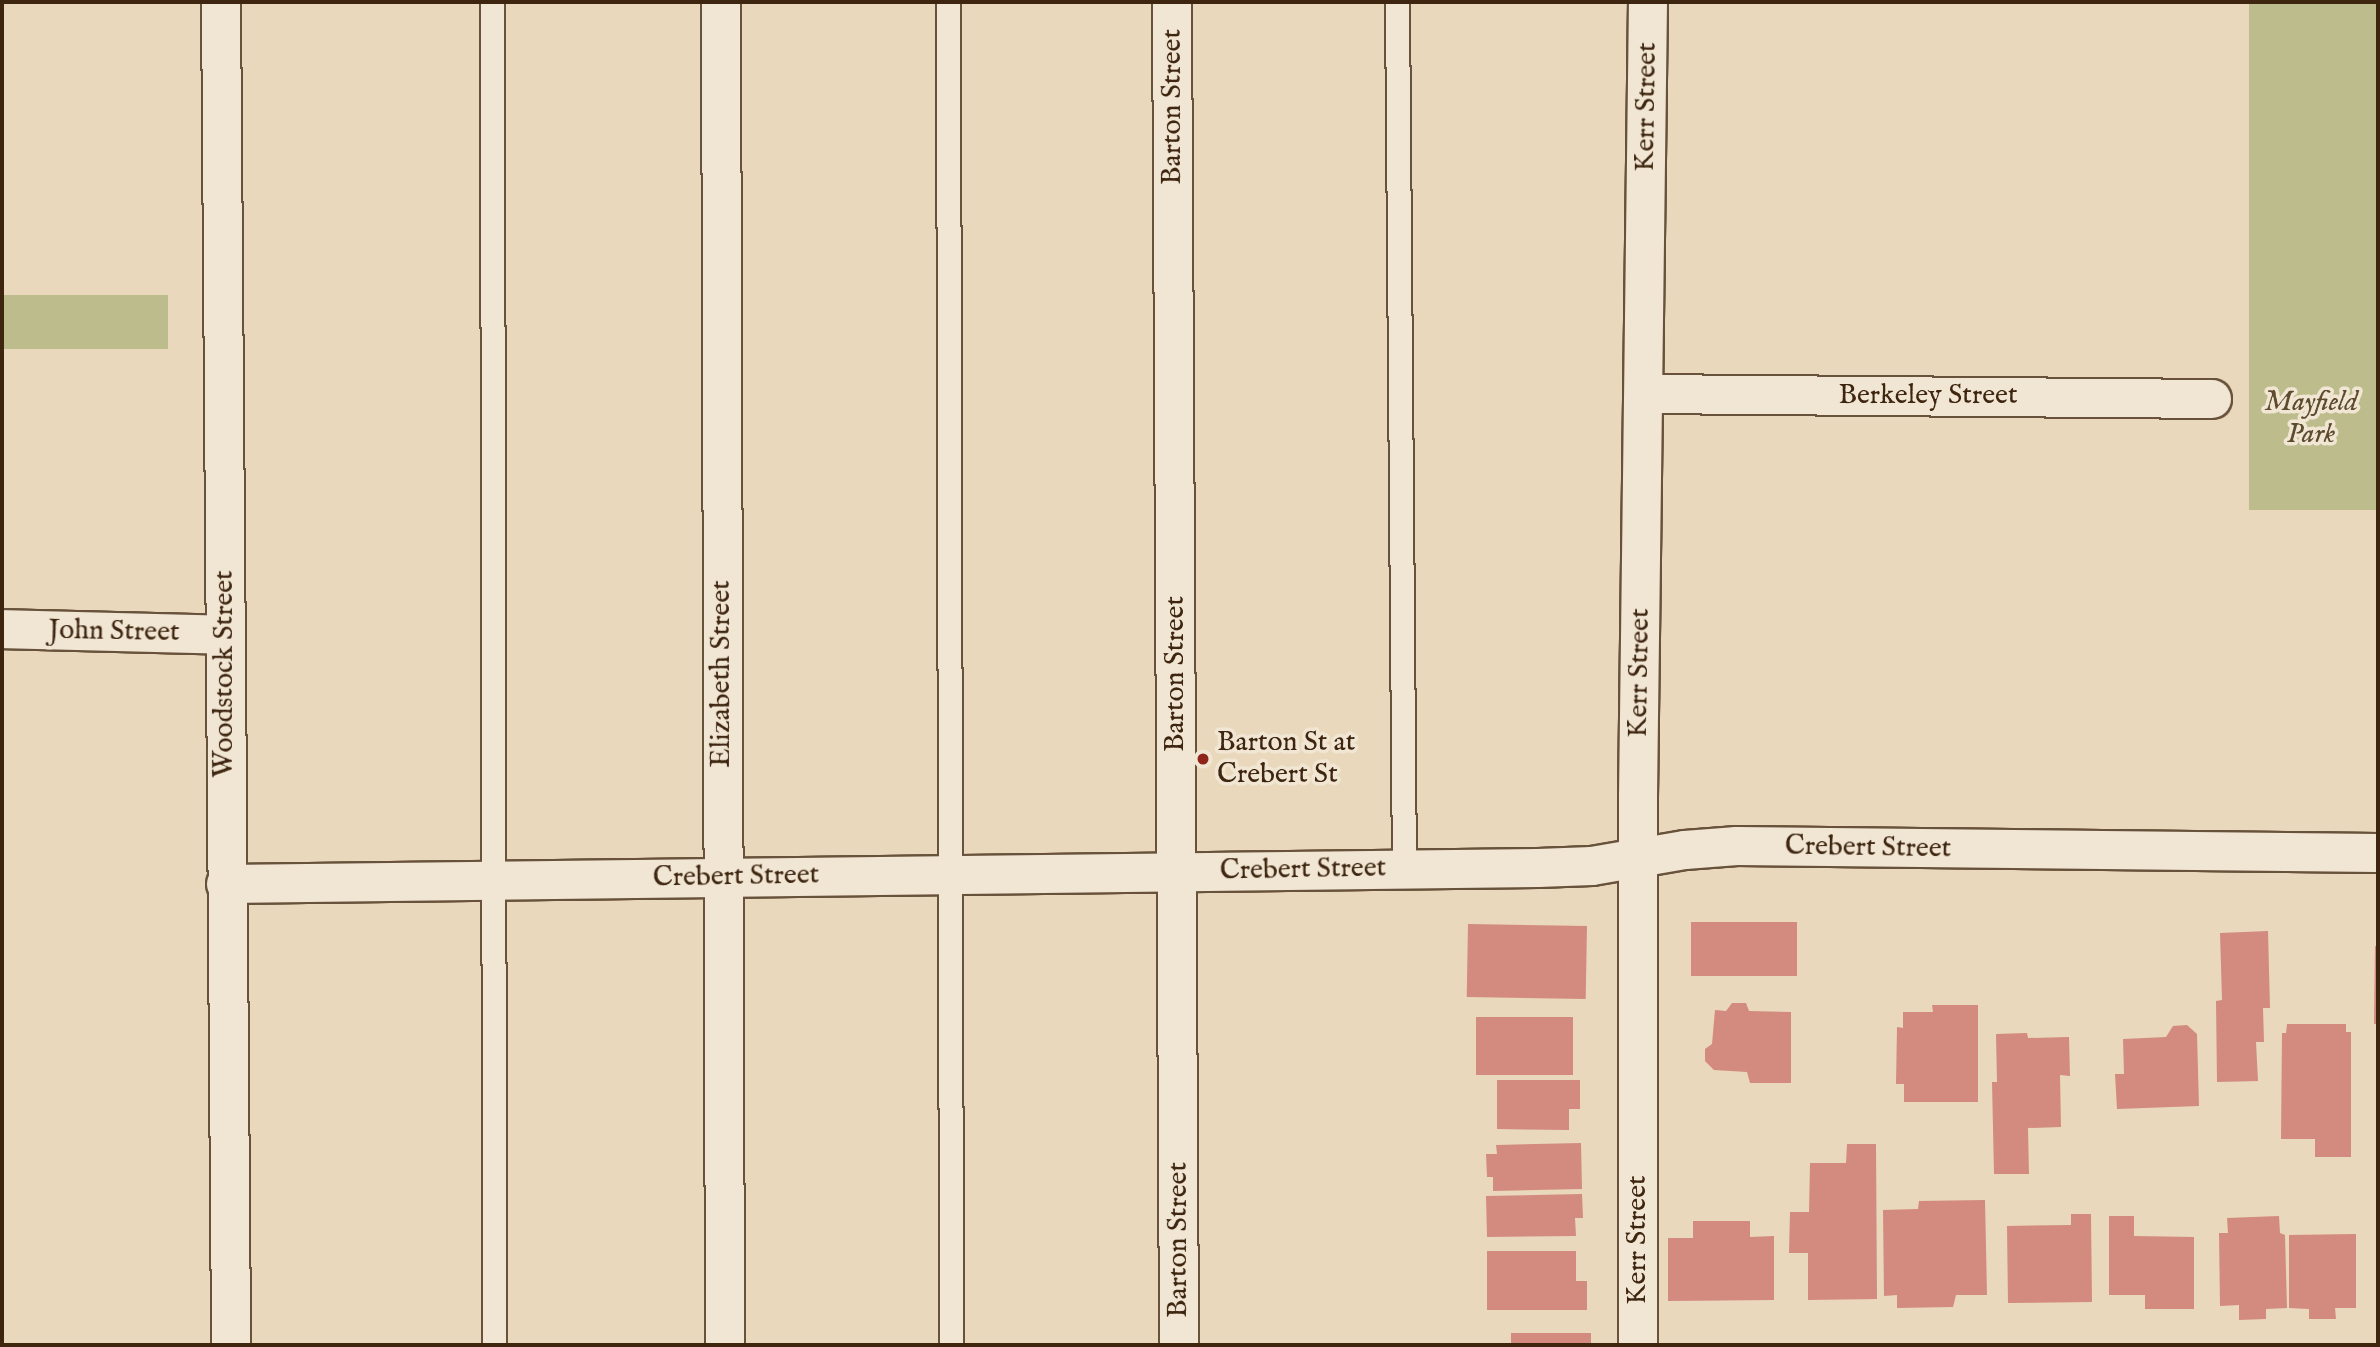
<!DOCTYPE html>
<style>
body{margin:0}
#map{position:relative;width:2380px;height:1347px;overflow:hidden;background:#e9d8bb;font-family:"IM FELL English",serif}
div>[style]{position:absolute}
.green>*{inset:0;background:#bdbc8c;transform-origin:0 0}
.building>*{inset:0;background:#d38a7f;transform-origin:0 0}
.roads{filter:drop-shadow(2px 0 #68523b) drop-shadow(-2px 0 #68523b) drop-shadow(0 2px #68523b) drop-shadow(0 -2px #68523b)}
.service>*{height:23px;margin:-11.5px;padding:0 11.5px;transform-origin:11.5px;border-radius:11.5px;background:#f1e6d3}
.minor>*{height:38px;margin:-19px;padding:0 19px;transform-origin:19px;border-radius:19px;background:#f1e6d3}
.dots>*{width:19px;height:19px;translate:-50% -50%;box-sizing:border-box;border:4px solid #f1e6d3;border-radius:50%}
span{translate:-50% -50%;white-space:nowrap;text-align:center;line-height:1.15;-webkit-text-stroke:7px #f1e6d3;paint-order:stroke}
.street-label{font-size:28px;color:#3d2510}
.park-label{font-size:28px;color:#5d4b2f;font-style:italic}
.poi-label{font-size:28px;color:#3d2510}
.left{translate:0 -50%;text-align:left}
.frame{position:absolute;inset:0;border:4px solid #3d2510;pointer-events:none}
</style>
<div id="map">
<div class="green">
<div style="left:2249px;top:2px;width:129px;height:508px"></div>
<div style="left:2px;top:295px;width:166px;height:54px"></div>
</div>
<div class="building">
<div style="left:1691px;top:922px;width:106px;height:54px"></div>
<div style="left:1468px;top:924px;width:119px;height:73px;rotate:1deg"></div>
<div style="clip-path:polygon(2268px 931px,2270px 1008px,2263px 1008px,2264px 1042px,2256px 1042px,2258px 1081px,2217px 1082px,2216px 1001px,2222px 1000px,2220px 933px)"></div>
<div style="clip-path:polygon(2375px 946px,2378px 946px,2378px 1024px,2374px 1024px)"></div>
<div style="clip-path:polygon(1732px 1003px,1746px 1003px,1749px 1011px,1791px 1012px,1791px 1083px,1750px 1083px,1747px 1072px,1714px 1070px,1705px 1061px,1705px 1049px,1712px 1044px,1715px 1010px,1726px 1011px)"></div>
<div style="clip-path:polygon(1932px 1005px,1978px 1005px,1978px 1102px,1904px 1102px,1904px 1084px,1896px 1084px,1897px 1027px,1903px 1028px,1903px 1012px,1933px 1012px)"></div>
<div style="left:1573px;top:1017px;width:58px;height:97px;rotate:90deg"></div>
<div style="clip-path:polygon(2287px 1024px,2346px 1024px,2346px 1032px,2351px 1032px,2351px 1157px,2315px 1157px,2315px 1139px,2281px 1139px,2282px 1033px,2286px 1033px)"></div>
<div style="clip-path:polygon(2187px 1025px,2197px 1034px,2199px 1106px,2117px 1109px,2115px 1074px,2124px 1074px,2123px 1039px,2166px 1037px,2173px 1026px)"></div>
<div style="clip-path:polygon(2027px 1033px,2028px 1038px,2069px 1037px,2070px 1076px,2060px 1075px,2061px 1127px,2028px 1128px,2029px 1174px,1994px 1174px,1992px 1082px,1997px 1082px,1996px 1034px)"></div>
<div style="clip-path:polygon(1497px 1080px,1580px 1080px,1580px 1109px,1569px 1109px,1569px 1130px,1497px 1129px)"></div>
<div style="clip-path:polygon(1581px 1143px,1582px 1189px,1493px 1191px,1493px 1177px,1487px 1177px,1486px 1154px,1497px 1154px,1496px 1145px)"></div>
<div style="clip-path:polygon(1847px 1144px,1876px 1144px,1877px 1299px,1808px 1300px,1808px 1253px,1789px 1253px,1790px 1212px,1809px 1212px,1810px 1163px,1846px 1163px)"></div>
<div style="clip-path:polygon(1582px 1194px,1583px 1218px,1575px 1218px,1576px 1236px,1487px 1237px,1486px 1196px)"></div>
<div style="clip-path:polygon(1985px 1200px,1987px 1295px,1956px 1295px,1953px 1307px,1897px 1308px,1897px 1295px,1884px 1296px,1883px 1210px,1918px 1209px,1919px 1201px)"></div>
<div style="clip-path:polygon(2071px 1214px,2091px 1214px,2092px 1302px,2008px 1303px,2007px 1226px,2071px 1225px)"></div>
<div style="clip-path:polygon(2109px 1216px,2134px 1216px,2134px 1236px,2194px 1237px,2194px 1309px,2145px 1309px,2145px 1295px,2109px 1295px)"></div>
<div style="clip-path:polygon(2279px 1216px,2280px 1233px,2285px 1235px,2287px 1308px,2266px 1309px,2266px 1319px,2239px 1320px,2239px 1305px,2220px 1306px,2219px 1233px,2228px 1233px,2227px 1218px)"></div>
<div style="clip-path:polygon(1693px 1221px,1750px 1221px,1750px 1237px,1774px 1236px,1774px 1300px,1668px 1301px,1668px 1238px,1693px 1238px)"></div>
<div style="clip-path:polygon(2356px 1234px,2356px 1308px,2335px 1308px,2336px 1319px,2309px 1319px,2309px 1309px,2289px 1308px,2289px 1235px)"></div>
<div style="clip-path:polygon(1487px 1251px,1576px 1251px,1576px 1281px,1587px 1281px,1587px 1310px,1487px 1310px)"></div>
<div style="left:1511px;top:1333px;width:80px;height:12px"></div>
</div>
<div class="roads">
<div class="service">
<div style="left:492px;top:2px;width:1343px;rotate:89.91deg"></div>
<div style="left:948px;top:2px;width:1343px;rotate:89.87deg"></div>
<div style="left:1397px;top:2px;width:866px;rotate:89.54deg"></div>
</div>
<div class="minor">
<div style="left:221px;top:2px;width:1343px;rotate:89.57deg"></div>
<div style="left:721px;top:2px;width:1343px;rotate:89.83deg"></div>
<div style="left:1172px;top:2px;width:1343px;rotate:89.7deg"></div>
<div style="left:1644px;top:394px;width:568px;rotate:0.5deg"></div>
<div style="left:2px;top:629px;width:223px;rotate:1.5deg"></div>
<div style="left:226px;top:884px;width:1312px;rotate:-0.7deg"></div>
<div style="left:1538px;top:868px;width:54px;rotate:-2.1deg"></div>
<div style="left:1592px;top:866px;width:94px;rotate:-9.8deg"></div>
<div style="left:1685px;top:850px;width:52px;rotate:-4.4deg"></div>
<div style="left:1737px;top:846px;width:641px;rotate:0.63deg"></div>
<div style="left:1638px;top:1345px;width:548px;rotate:-90deg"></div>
<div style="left:1638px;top:797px;width:795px;rotate:-89.28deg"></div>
</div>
</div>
<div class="dots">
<div style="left:1203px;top:759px;background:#8f2418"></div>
</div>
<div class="street-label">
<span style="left:1173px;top:107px;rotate:-90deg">Barton Street</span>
<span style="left:1647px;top:107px;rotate:-89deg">Kerr Street</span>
<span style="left:1928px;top:396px">Berkeley Street</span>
<span style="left:114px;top:632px;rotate:1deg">John Street</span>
<span style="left:1640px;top:673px;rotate:-89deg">Kerr Street</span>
<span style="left:225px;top:674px;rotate:-90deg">Woodstock Street</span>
<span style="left:722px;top:674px;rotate:-90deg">Elizabeth Street</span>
<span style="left:1176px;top:674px;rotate:-90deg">Barton Street</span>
<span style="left:1868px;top:848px;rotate:1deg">Crebert Street</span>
<span style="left:1303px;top:870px;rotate:-1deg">Crebert Street</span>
<span style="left:736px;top:877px;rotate:-1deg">Crebert Street</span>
<span style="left:1179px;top:1240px;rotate:-90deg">Barton Street</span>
<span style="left:1638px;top:1240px;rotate:-90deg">Kerr Street</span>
</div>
<div class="park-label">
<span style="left:2311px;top:419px">Mayfield<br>Park</span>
</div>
<div class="poi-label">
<span class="left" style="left:1217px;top:759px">Barton St at<br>Crebert St</span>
</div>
<div class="frame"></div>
</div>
